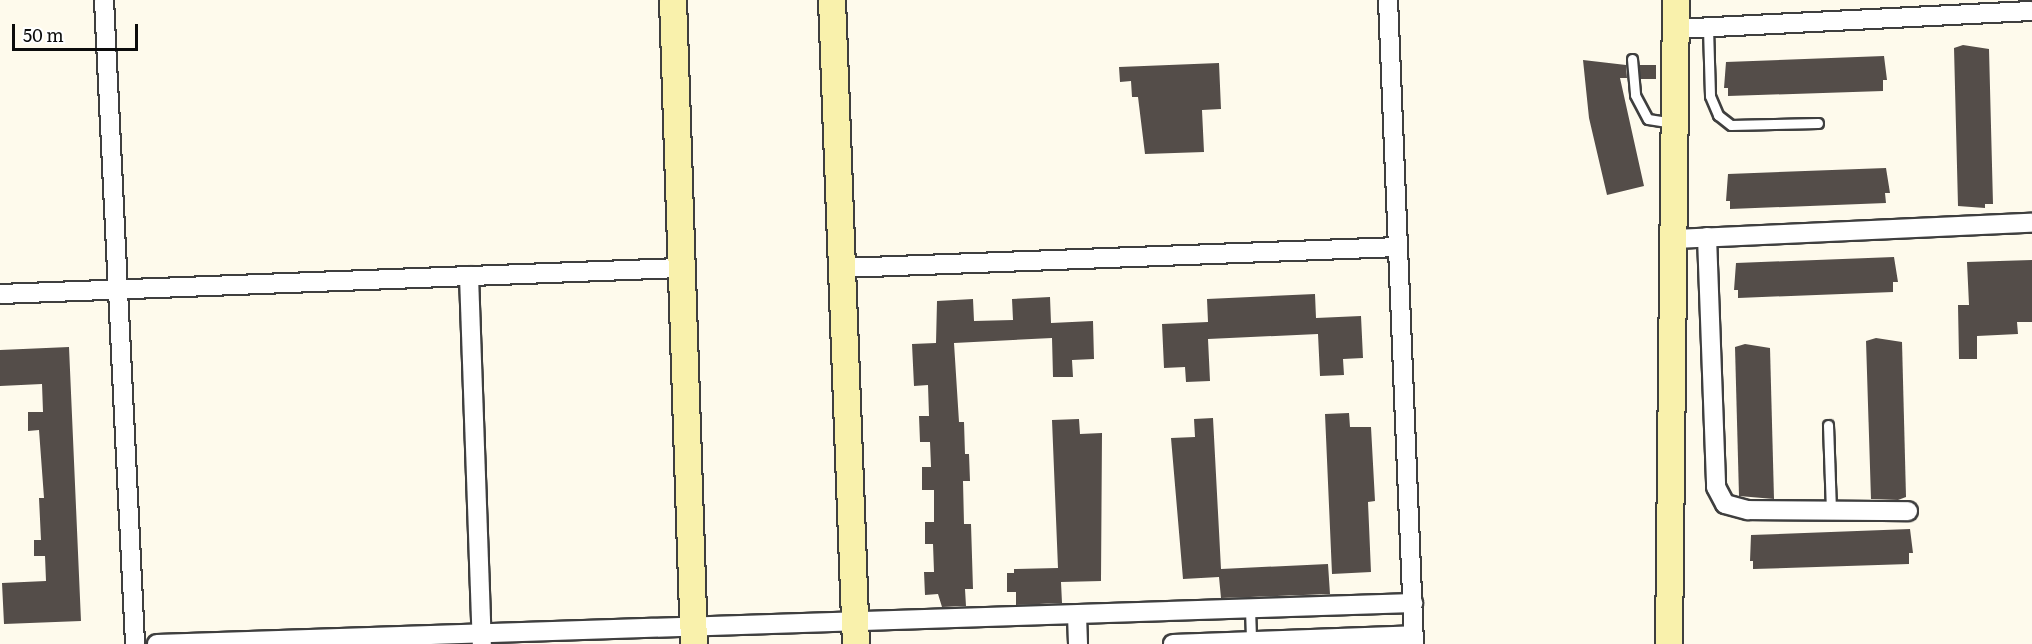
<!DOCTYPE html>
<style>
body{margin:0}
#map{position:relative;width:2032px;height:644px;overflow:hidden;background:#fefaec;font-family:Literata,serif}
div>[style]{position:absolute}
.building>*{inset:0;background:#544d49;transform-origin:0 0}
.roads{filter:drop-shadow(2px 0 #3f3f3f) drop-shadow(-2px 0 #3f3f3f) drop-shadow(0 2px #3f3f3f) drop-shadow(0 -2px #3f3f3f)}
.lane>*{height:9px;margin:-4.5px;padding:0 4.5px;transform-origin:4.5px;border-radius:4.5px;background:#fff}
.street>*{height:18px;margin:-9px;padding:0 9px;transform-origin:9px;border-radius:9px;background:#fff}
.secondary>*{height:26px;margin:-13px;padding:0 13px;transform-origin:13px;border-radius:13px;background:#f9f1ac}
span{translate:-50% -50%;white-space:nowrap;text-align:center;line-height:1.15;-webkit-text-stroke:6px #fff;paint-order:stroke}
.scale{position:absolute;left:12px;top:24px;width:126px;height:27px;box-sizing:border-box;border:3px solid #0c0c0c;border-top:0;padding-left:8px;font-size:18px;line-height:21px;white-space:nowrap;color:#0c0c0c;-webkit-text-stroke:4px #fff;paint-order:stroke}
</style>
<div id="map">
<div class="building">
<div style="clip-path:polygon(1963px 45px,1989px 49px,1993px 204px,1985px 204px,1985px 208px,1958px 206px,1954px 48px)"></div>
<div style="clip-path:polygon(1884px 56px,1887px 80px,1883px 80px,1883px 91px,1728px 96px,1728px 88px,1724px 88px,1726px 62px)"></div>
<div style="clip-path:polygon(1583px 60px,1626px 65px,1627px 78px,1620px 78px,1644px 186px,1607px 195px,1589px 118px)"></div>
<div style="clip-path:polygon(1219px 63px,1221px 109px,1202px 110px,1204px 152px,1145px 154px,1138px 97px,1132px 97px,1131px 81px,1120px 82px,1119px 67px)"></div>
<div style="left:1639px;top:65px;width:17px;height:14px"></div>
<div style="clip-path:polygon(1886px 168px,1890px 193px,1885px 193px,1886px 203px,1730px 209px,1730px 201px,1726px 201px,1728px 174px)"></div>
<div style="clip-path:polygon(1894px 257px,1898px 282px,1893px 282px,1893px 292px,1738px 298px,1738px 290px,1734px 290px,1736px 263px)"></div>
<div style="clip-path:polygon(2032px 260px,2032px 322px,2017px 322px,2018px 334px,1977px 336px,1977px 359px,1959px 359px,1958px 305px,1969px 305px,1967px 262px)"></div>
<div style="clip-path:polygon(1315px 294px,1316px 318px,1361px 316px,1363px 358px,1343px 359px,1344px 375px,1320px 376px,1318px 334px,1208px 339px,1210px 381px,1186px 382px,1185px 367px,1164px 368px,1162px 324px,1208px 322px,1207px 299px)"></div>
<div style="clip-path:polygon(1050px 297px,1051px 323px,1093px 321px,1094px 359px,1072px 360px,1073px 377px,1053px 377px,1052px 338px,954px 343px,959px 422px,964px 422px,965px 454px,969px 454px,970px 481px,963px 481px,964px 524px,971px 524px,973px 589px,965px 589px,966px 606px,942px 607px,938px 594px,925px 595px,924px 572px,934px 572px,933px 544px,925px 544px,925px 522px,934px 522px,934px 490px,922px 490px,922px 467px,931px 467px,930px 442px,920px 442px,919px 416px,929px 416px,928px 385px,914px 386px,912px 344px,936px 343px,937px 301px,973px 299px,974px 321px,1013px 320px,1012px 299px)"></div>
<div style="clip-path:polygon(1876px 338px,1902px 342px,1906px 497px,1898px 500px,1871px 499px,1866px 341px)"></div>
<div style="clip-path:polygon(1745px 344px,1770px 348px,1774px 499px,1739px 496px,1735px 347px)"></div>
<div style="clip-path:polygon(69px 347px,81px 621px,4px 624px,2px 583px,46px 581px,45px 556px,34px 556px,34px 540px,41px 540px,39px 498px,44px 498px,39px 430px,28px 431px,28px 412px,43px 412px,42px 384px,0 386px,0 350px)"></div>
<div style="clip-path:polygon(1349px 413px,1350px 427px,1371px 427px,1375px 501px,1368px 502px,1371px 572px,1332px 574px,1325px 414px)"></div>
<div style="clip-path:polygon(1213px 418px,1221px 569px,1328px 564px,1330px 594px,1221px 598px,1219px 577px,1183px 579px,1171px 438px,1195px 437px,1194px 419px)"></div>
<div style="clip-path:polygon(1079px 419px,1080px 434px,1102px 433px,1101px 581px,1061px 582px,1062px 603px,1016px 605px,1016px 592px,1007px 592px,1007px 573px,1014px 573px,1014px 569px,1058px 568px,1052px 420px)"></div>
<div style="clip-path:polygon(1910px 529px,1913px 553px,1909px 553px,1909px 564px,1753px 569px,1753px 561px,1750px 561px,1751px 535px)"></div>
</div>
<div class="roads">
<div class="lane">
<div style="left:1708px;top:28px;width:68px;rotate:88.3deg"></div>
<div style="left:1710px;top:96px;width:21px;rotate:67deg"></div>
<div style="left:1718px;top:115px;width:16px;rotate:38deg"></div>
<div style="left:1731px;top:125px;width:87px;rotate:-1.3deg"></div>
<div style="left:1632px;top:59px;width:36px;rotate:85deg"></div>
<div style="left:1635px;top:95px;width:27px;rotate:62deg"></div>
<div style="left:1648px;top:119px;width:24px;rotate:9deg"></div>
<div style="left:1828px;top:425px;width:86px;rotate:88deg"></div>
<div style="left:1250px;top:609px;width:34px;rotate:88deg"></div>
</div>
<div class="street">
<div style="left:104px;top:0;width:645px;rotate:87.24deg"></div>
<div style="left:1388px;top:0;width:645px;rotate:87.69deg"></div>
<div style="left:1675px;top:29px;width:357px;rotate:-2.9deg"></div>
<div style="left:1707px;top:237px;width:250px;rotate:87.9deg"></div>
<div style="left:1716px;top:487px;width:19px;rotate:62deg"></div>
<div style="left:1725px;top:504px;width:24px;rotate:15deg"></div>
<div style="left:1748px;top:510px;width:160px;rotate:0.4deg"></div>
<div style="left:1673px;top:239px;width:359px;rotate:-2.6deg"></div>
<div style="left:842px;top:268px;width:556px;rotate:-2.16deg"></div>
<div style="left:469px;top:276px;width:368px;rotate:88deg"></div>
<div style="left:0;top:294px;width:680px;rotate:-2.19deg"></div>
<div style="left:1077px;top:615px;width:29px;rotate:88deg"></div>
<div style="left:157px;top:644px;width:1257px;rotate:-1.87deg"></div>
<div style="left:1173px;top:644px;width:241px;rotate:-2.1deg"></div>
</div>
<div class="secondary">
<div style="left:673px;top:0;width:644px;rotate:88.13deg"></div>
<div style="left:832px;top:0;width:644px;rotate:87.87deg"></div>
<div style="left:1669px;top:644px;width:644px;rotate:-89.38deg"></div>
</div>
</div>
<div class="scale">50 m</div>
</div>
